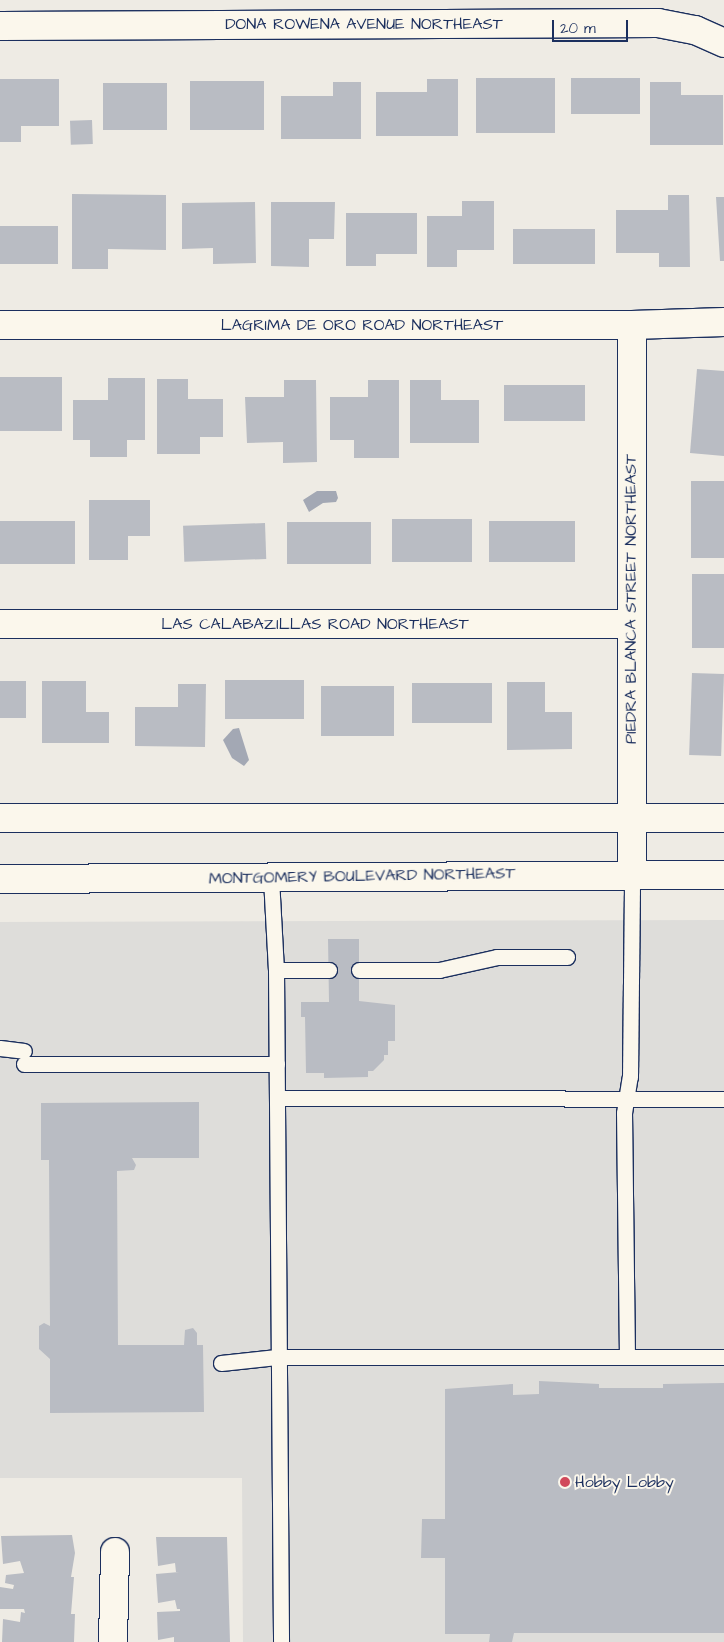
<!DOCTYPE html>
<style>
body{margin:0}
#map{position:relative;width:724px;height:1642px;overflow:hidden;background:#eeebe4;font-family:"Architects Daughter",sans-serif}
div>[style]{position:absolute}
.built>*{inset:0;background:#deddda}
.water>*{inset:0;background:#a3a8b4}
.building>*{inset:0;background:#b9bcc3;transform-origin:0 0}
.roads{filter:drop-shadow(1px 0 #1b2f5e) drop-shadow(-1px 0 #1b2f5e) drop-shadow(0 1px #1b2f5e) drop-shadow(0 -1px #1b2f5e)}
.service>*{height:15px;margin:-7.5px;padding:0 7.5px;transform-origin:7.5px;border-radius:7.5px;background:#fbf7ec}
.minor>*{height:28px;margin:-14px;padding:0 14px;transform-origin:14px;border-radius:14px;background:#fbf7ec}
.primary>*{height:28px;margin:-14px;padding:0 14px;transform-origin:14px;border-radius:14px;background:#fbf7ec}
.dots>*{width:14px;height:14px;translate:-50% -50%;box-sizing:border-box;border:2px solid #fbf7ec;border-radius:50%}
span{translate:-50% -50%;white-space:nowrap;text-align:center;line-height:1.15;-webkit-text-stroke:4px #fbf7ec;paint-order:stroke}
.street-label{font-size:16px;color:#1b2f5e}
.poi-label{font-size:16px;color:#1b2f5e}
.left{translate:0 -50%;text-align:left}
.scale{position:absolute;left:552px;top:20px;width:76px;height:22px;box-sizing:border-box;border:2px solid #1b2f5e;border-top:0;padding-left:6px;font-size:15px;line-height:18px;white-space:nowrap;color:#1b2f5e;-webkit-text-stroke:4px #fbf7ec;paint-order:stroke}
</style>
<div id="map">
<div class="built">
<div style="clip-path:polygon(724px 920px,724px 1642px,243px 1642px,242px 1478px,0 1478px,0 922px)"></div>
</div>
<div class="water">
<div style="clip-path:polygon(317px 491px,336px 491px,338px 498px,336px 502px,323px 503px,309px 512px,303px 500px)"></div>
<div style="clip-path:polygon(239px 728px,249px 760px,244px 766px,232px 758px,223px 740px,233px 729px)"></div>
</div>
<div class="building">
<div style="left:476px;top:78px;width:79px;height:55px"></div>
<div style="left:571px;top:78px;width:69px;height:36px"></div>
<div style="clip-path:polygon(0 79px,59px 79px,59px 126px,21px 126px,21px 142px,0 142px)"></div>
<div style="clip-path:polygon(427px 79px,458px 79px,458px 136px,376px 136px,376px 92px,427px 92px)"></div>
<div style="left:190px;top:81px;width:74px;height:49px"></div>
<div style="clip-path:polygon(333px 82px,361px 82px,361px 139px,281px 139px,281px 96px,333px 96px)"></div>
<div style="clip-path:polygon(650px 82px,681px 82px,681px 95px,723px 95px,723px 145px,650px 145px)"></div>
<div style="left:103px;top:83px;width:64px;height:47px"></div>
<div style="left:92px;top:120px;width:24px;height:22px;rotate:88deg"></div>
<div style="clip-path:polygon(72px 194px,166px 195px,166px 250px,108px 249px,108px 269px,72px 269px)"></div>
<div style="clip-path:polygon(668px 195px,689px 195px,690px 267px,659px 267px,659px 253px,616px 253px,616px 210px,668px 210px)"></div>
<div style="clip-path:polygon(716px 197px,724px 197px,724px 261px,720px 261px)"></div>
<div style="clip-path:polygon(462px 201px,494px 201px,494px 250px,457px 250px,457px 267px,427px 267px,427px 216px,462px 216px)"></div>
<div style="clip-path:polygon(255px 202px,256px 263px,213px 264px,213px 248px,182px 249px,182px 203px)"></div>
<div style="clip-path:polygon(271px 202px,335px 202px,334px 239px,309px 239px,309px 267px,271px 266px)"></div>
<div style="clip-path:polygon(346px 213px,417px 213px,417px 254px,376px 254px,376px 266px,346px 266px)"></div>
<div style="left:0;top:226px;width:58px;height:38px"></div>
<div style="left:513px;top:229px;width:82px;height:35px"></div>
<div style="clip-path:polygon(697px 369px,724px 371px,724px 456px,690px 453px)"></div>
<div style="left:0;top:377px;width:62px;height:54px"></div>
<div style="clip-path:polygon(108px 378px,145px 378px,145px 440px,127px 440px,127px 457px,90px 457px,90px 440px,73px 440px,73px 400px,108px 400px)"></div>
<div style="clip-path:polygon(157px 379px,188px 379px,188px 399px,223px 399px,223px 437px,200px 437px,200px 454px,157px 454px)"></div>
<div style="clip-path:polygon(284px 380px,316px 380px,317px 462px,283px 463px,283px 442px,247px 443px,245px 397px,284px 397px)"></div>
<div style="clip-path:polygon(368px 380px,399px 380px,399px 458px,354px 458px,354px 440px,330px 440px,330px 397px,368px 397px)"></div>
<div style="clip-path:polygon(410px 380px,441px 380px,441px 400px,479px 400px,479px 443px,410px 443px)"></div>
<div style="left:504px;top:385px;width:81px;height:36px"></div>
<div style="left:691px;top:481px;width:33px;height:77px"></div>
<div style="clip-path:polygon(89px 500px,150px 500px,150px 536px,128px 536px,128px 560px,89px 560px)"></div>
<div style="left:392px;top:519px;width:80px;height:43px"></div>
<div style="left:0;top:521px;width:75px;height:43px"></div>
<div style="left:489px;top:521px;width:86px;height:41px"></div>
<div style="left:287px;top:522px;width:84px;height:42px"></div>
<div style="left:265px;top:523px;width:36px;height:82px;rotate:88deg"></div>
<div style="left:692px;top:574px;width:32px;height:74px"></div>
<div style="left:692px;top:673px;width:32px;height:82px;rotate:2deg"></div>
<div style="left:225px;top:680px;width:79px;height:39px"></div>
<div style="left:0;top:681px;width:26px;height:37px"></div>
<div style="clip-path:polygon(42px 681px,86px 681px,86px 712px,109px 712px,109px 743px,42px 743px)"></div>
<div style="clip-path:polygon(507px 682px,545px 682px,545px 712px,572px 712px,572px 749px,507px 750px)"></div>
<div style="left:412px;top:683px;width:80px;height:40px"></div>
<div style="clip-path:polygon(178px 684px,206px 684px,205px 747px,135px 746px,135px 707px,178px 707px)"></div>
<div style="left:321px;top:686px;width:73px;height:50px"></div>
<div style="clip-path:polygon(328px 939px,359px 939px,359px 1001px,395px 1005px,395px 1041px,388px 1041px,388px 1055px,384px 1055px,384px 1060px,373px 1071px,368px 1071px,368px 1077px,324px 1078px,324px 1073px,306px 1073px,305px 1017px,301px 1017px,301px 1002px,329px 1002px)"></div>
<div style="clip-path:polygon(199px 1102px,199px 1158px,132px 1158px,136px 1165px,134px 1170px,117px 1171px,118px 1345px,184px 1345px,185px 1330px,193px 1328px,197px 1333px,197px 1345px,203px 1345px,204px 1412px,50px 1413px,50px 1359px,39px 1349px,39px 1326px,44px 1323px,50px 1326px,49px 1160px,41px 1160px,41px 1103px)"></div>
<div style="clip-path:polygon(539px 1381px,599px 1384px,599px 1388px,663px 1388px,663px 1384px,724px 1383px,724px 1633px,514px 1633px,512px 1642px,489px 1642px,490px 1634px,445px 1634px,445px 1558px,421px 1558px,422px 1519px,445px 1519px,445px 1389px,513px 1384px,513px 1395px,539px 1394px)"></div>
<div style="clip-path:polygon(72px 1535px,75px 1553px,71px 1577px,74px 1577px,71px 1614px,75px 1614px,74px 1642px,2px 1642px,3px 1619px,20px 1622px,21px 1612px,25px 1613px,24px 1609px,0 1609px,0 1587px,13px 1589px,14px 1585px,5px 1583px,6px 1575px,24px 1573px,20px 1561px,3px 1564px,1px 1536px)"></div>
<div style="clip-path:polygon(156px 1537px,227px 1537px,230px 1642px,174px 1642px,174px 1637px,158px 1640px,157px 1612px,180px 1611px,180px 1609px,177px 1609px,175px 1600px,158px 1603px,156px 1574px,179px 1572px,176px 1572px,175px 1563px,158px 1566px)"></div>
</div>
<div class="roads">
<div class="service">
<div style="left:271px;top:878px;width:92px;rotate:86.9deg"></div>
<div style="left:276px;top:970px;width:672px;rotate:89.57deg"></div>
<div style="left:276px;top:970px;width:53px"></div>
<div style="left:359px;top:970px;width:80px"></div>
<div style="left:439px;top:970px;width:59px;rotate:-12.6deg"></div>
<div style="left:497px;top:957px;width:70px"></div>
<div style="left:0;top:1048px;width:24px;rotate:7deg"></div>
<div style="left:24px;top:1064px;width:253px"></div>
<div style="left:277px;top:1098px;width:447px;rotate:0.1deg"></div>
<div style="left:627px;top:1357px;width:244px;rotate:-90.7deg"></div>
<div style="left:624px;top:1113px;width:36px;rotate:-81deg"></div>
<div style="left:630px;top:1077px;width:203px;rotate:-89.4deg"></div>
<div style="left:221px;top:1363px;width:56px;rotate:-6.1deg"></div>
<div style="left:277px;top:1357px;width:447px"></div>
</div>
<div class="minor">
<div style="left:0;top:26px;width:658px;rotate:-0.26deg"></div>
<div style="left:658px;top:23px;width:38px;rotate:11deg"></div>
<div style="left:695px;top:30px;width:32px;rotate:24deg"></div>
<div style="left:0;top:325px;width:632px"></div>
<div style="left:632px;top:325px;width:92px;rotate:-1.9deg"></div>
<div style="left:0;top:624px;width:631px"></div>
<div style="left:632px;top:874px;width:549px;rotate:-90deg"></div>
<div style="left:113px;top:1642px;width:90px;rotate:-88.7deg"></div>
</div>
<div class="primary">
<div style="left:0;top:818px;width:724px"></div>
<div style="left:0;top:879px;width:724px;rotate:-0.32deg"></div>
</div>
</div>
<div class="dots">
<div style="left:565px;top:1482px;background:#d1495b"></div>
</div>
<div class="street-label">
<span style="left:364px;top:24px">DONA ROWENA AVENUE NORTHEAST</span>
<span style="left:362px;top:325px">LAGRIMA DE ORO ROAD NORTHEAST</span>
<span style="left:631px;top:599px;rotate:-90deg">PIEDRA BLANCA STREET NORTHEAST</span>
<span style="left:315px;top:624px">LAS CALABAZILLAS ROAD NORTHEAST</span>
<span style="left:362px;top:876px;rotate:-1deg">MONTGOMERY BOULEVARD NORTHEAST</span>
</div>
<div class="poi-label">
<span class="left" style="left:575px;top:1482px">Hobby Lobby</span>
</div>
<div class="scale">20 m</div>
</div>
